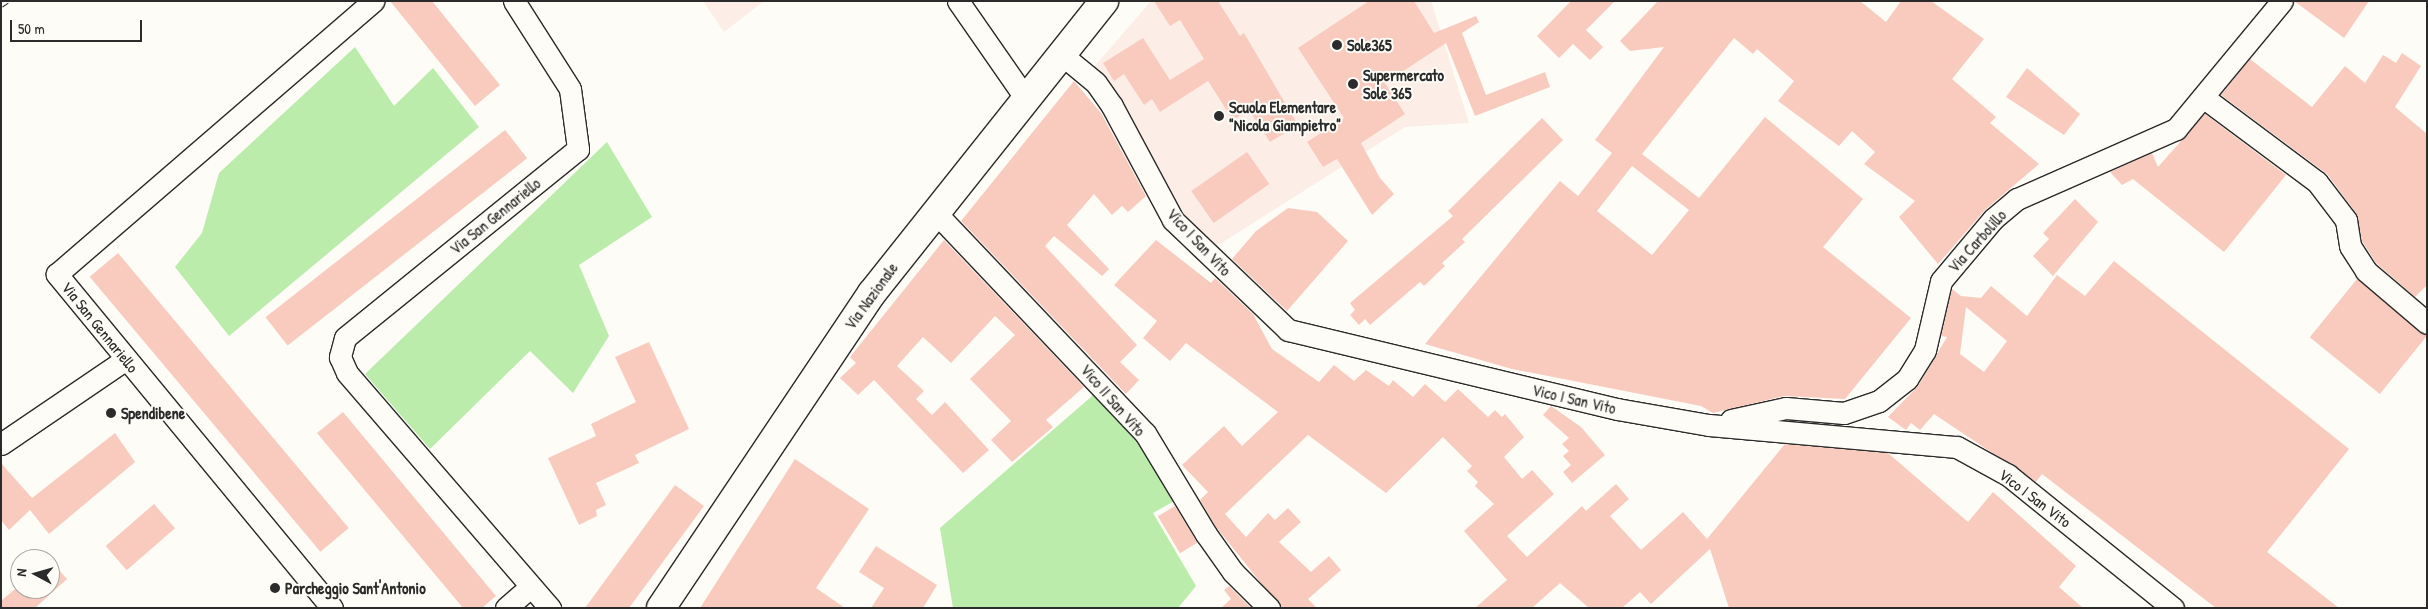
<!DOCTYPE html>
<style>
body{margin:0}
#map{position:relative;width:2428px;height:609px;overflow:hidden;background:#fdfcf7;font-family:"Patrick Hand",sans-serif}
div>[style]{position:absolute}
.built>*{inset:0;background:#fcede6}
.green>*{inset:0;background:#bbecac}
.building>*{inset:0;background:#f9cbbe;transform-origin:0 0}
.roads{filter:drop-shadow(1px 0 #2b2b2b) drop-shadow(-1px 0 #2b2b2b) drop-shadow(0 1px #2b2b2b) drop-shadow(0 -1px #2b2b2b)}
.street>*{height:21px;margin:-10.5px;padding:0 10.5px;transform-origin:10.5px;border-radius:10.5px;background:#fdfcf7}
.primary>*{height:28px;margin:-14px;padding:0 14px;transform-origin:14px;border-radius:14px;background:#fdfcf7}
.rail>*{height:5.5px;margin-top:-2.75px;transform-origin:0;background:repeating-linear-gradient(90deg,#fdfcf7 0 11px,#2b2b2b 0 22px);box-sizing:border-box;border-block:1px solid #2b2b2b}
.dots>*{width:14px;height:14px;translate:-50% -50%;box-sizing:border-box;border:2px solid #fdfcf7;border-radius:50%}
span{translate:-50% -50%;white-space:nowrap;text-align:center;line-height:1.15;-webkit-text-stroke:4px #fdfcf7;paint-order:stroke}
.poi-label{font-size:16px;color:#2b2b2b;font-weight:700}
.left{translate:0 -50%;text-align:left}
.street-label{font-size:16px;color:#2b2b2b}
.frame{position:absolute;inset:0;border:2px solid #2b2b2b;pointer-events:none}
.north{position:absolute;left:10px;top:549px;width:50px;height:50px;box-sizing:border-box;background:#fdfcf7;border:1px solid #a9a8a5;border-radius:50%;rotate:276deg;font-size:14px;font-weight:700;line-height:20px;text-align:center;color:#2b2b2b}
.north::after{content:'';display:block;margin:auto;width:18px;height:22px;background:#2b2b2b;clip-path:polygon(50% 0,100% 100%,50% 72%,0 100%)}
.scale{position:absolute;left:10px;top:20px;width:132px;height:22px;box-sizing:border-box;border:2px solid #2b2b2b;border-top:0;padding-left:6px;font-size:15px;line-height:18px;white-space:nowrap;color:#2b2b2b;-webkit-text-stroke:4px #fdfcf7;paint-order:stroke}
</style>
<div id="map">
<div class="built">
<div style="clip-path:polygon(703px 1px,764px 1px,724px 32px)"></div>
<div style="clip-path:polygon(1151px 1px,1431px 1px,1469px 123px,1405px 127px,1212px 249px,1189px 223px,1125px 107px,1094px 67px)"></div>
</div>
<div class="green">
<div style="clip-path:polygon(355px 47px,394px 106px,433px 68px,479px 127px,229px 336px,175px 267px,202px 233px,219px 173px)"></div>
<div style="clip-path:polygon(607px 142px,652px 217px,579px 265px,609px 336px,573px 393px,530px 351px,430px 449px,365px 374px)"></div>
<div style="clip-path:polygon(1099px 390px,1141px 438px,1176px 500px,1153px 513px,1196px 586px,1178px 608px,953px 608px,940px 528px)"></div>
</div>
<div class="building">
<div style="clip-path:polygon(390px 1px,432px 1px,500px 85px,475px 106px)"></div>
<div style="clip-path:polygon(1154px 1px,1218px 1px,1240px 36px,1244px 33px,1298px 125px,1270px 142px,1249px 110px,1233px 120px,1208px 81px,1160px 112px,1152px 99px,1144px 105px,1124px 74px,1114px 81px,1103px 63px,1143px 38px,1170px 80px,1204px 59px,1180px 20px,1170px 26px)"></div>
<div style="clip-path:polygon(1369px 1px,1414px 1px,1434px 33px,1476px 16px,1479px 22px,1462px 33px,1486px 95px,1545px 72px,1550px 87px,1475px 116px,1446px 43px,1385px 83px,1405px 114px,1361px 143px,1380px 178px,1394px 194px,1372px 215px,1337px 159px,1323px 167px,1307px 142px,1344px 118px,1298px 48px)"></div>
<div style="clip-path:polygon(1571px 1px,1615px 1px,1586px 30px,1603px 47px,1590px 60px,1573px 44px,1559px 58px,1537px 36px)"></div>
<div style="clip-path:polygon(evenodd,1658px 1px,1860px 1px,1886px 22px,1901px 1px,1931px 1px,1984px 39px,1952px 79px,1996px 117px,1990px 123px,2039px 164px,1985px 210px,1938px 264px,1899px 217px,1915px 201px,1864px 164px,1875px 152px,1852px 131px,1839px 146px,1778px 101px,1794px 81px,1757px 49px,1753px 54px,1734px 38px,1642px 154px,1699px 198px,1765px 117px,1863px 199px,1823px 247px,1911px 318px,1845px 399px,1784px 396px,1713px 413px,1701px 406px,1512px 369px,1425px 344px,1560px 181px,1578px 196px,1612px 153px,1595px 140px,1664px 47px,1630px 51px,1620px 41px,1658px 1px,1632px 166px,1689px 210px,1652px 255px,1597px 211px,1632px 166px)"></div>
<div style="clip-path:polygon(2294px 1px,2369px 1px,2344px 38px)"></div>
<div style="clip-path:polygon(2402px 53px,2421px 66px,2395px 107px,2427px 134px,2427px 285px,2415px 297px,2376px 263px,2362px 241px,2356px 213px,2327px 174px,2221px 95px,2250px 59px,2312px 107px,2345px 66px,2365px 83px,2383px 55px,2396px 63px)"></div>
<div style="clip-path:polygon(2027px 68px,2080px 114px,2064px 135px,2006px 97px)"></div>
<div style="clip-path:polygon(1074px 81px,1101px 113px,1146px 196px,1128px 212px,1122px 206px,1112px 215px,1094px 194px,1067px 225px,1109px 269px,1102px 276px,1054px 236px,1045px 246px,1137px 345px,1120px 362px,1139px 380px,1126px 394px,961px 221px)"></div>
<div style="clip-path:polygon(2205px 114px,2286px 175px,2224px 252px,2133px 179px,2122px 185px,2110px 172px,2152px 153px,2158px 167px)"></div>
<div style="clip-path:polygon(1542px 118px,1563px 140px,1462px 239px,1465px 242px,1442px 263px,1445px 266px,1424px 286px,1420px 282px,1370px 325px,1365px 319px,1359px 325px,1350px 315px,1355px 310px,1350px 303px,1453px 216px,1448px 211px)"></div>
<div style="left:505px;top:130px;width:36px;height:304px;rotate:52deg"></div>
<div style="left:1247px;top:152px;width:39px;height:68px;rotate:55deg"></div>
<div style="clip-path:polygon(2075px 199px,2098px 222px,2053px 276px,2033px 256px,2049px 239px,2043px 233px)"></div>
<div style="clip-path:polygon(1288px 208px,1317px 212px,1348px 241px,1287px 311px,1232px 259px,1256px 231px)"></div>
<div style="clip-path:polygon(944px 240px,1084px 387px,1046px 420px,1053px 427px,1012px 462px,991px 440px,1011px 421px,970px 379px,1015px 335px,995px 316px,951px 363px,923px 337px,897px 366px,924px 391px,916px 399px,932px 415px,945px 402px,989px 450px,963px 473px,874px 380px,858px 395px,840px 378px,856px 363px,850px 357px)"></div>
<div style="clip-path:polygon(1156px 240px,1211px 283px,1215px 278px,1253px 314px,1272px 349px,1319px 382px,1334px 365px,1354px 381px,1366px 370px,1389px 386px,1393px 380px,1413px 397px,1425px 384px,1445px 402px,1458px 389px,1488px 417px,1495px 410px,1502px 417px,1505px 414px,1524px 437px,1504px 457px,1522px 479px,1532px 470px,1554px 494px,1507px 536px,1527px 557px,1582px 506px,1586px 511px,1616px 484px,1629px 499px,1610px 516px,1641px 550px,1683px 512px,1707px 539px,1785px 444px,1888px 453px,1968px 522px,1993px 492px,2076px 566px,2059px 587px,2083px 608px,1729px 608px,1710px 549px,1651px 604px,1640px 592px,1622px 608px,1589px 608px,1560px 583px,1532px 608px,1475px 608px,1507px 580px,1464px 531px,1494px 504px,1475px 486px,1478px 482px,1467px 471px,1472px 466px,1443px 437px,1386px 493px,1308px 435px,1225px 514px,1246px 537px,1268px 513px,1275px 520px,1288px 508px,1301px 522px,1279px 542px,1311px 572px,1329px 556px,1341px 570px,1308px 599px,1317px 608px,1281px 608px,1216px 527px,1200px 500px,1208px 492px,1182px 465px,1224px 426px,1242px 446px,1278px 412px,1186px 343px,1170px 361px,1143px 338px,1157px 321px,1114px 285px)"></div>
<div style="left:118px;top:253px;width:359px;height:37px;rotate:50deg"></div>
<div style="clip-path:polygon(evenodd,2114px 261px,2349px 449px,2267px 552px,2339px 608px,2216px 608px,2042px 474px,2036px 482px,1934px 414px,1920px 430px,1911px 423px,1906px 430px,1888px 417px,1918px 386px,1947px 337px,1941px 336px,1952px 289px,1961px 296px,1981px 298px,1991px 286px,2027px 316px,2057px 275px,2085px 296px,2114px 261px,1966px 307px,2007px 341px,1984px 372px,1960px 354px,1966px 307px)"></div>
<div style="left:2357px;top:279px;width:90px;height:75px;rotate:39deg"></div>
<div style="clip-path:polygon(649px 342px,689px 429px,635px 455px,639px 463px,596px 483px,606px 505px,596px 510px,597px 516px,579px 525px,548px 458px,596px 436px,591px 424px,636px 402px,615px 357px)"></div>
<div style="clip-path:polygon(1551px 406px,1581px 427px,1605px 455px,1572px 483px,1563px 472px,1571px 465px,1563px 456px,1569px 451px,1562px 444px,1569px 438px,1543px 415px)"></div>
<div style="clip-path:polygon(343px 412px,496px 596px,482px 608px,463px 608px,317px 433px)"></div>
<div style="clip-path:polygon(115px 433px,135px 462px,49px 534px,30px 510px,9px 530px,1px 520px,1px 463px,32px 498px)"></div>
<div style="clip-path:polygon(795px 459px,869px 509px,816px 588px,845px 608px,700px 608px)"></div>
<div style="clip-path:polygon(675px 485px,704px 506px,629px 608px,585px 608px)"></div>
<div style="left:154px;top:504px;width:32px;height:64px;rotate:49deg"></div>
<div style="left:1175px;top:506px;width:43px;height:20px;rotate:59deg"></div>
<div style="clip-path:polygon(876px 546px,937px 585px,923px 608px,871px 608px,884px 588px,859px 572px)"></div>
<div style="clip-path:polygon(50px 560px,67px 579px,35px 608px,1px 608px,1px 601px,15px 589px,50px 589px)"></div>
<div style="clip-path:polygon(1229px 586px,1251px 608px,1221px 608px,1231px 599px,1224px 590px)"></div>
</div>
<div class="roads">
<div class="street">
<div style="left:514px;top:1px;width:104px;rotate:57.5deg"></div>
<div style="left:570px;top:89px;width:61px;rotate:82.4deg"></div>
<div style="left:578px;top:149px;width:300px;rotate:141deg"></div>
<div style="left:345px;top:338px;width:20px;rotate:105deg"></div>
<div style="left:340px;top:357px;width:17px;rotate:66deg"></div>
<div style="left:347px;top:373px;width:311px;rotate:49.2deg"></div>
<div style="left:958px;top:1px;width:119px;rotate:55.2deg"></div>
<div style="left:1061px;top:54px;width:45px;rotate:39.6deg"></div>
<div style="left:1096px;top:83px;width:28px;rotate:55deg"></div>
<div style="left:1112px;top:106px;width:129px;rotate:61.8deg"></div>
<div style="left:1173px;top:220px;width:159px;rotate:43.7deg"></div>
<div style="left:1288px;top:330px;width:338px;rotate:13.5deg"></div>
<div style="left:1617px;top:409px;width:93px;rotate:9.9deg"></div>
<div style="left:1709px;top:425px;width:249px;rotate:5.1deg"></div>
<div style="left:1957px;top:447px;width:58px;rotate:28.8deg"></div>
<div style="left:2008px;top:475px;width:212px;rotate:38.9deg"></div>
<div style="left:2203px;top:97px;width:142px;rotate:36.7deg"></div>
<div style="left:2317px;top:182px;width:48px;rotate:52.7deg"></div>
<div style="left:2346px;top:220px;width:26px;rotate:81deg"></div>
<div style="left:2350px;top:246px;width:30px;rotate:57deg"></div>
<div style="left:2366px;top:271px;width:80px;rotate:40.4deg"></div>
<div style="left:934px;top:211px;width:306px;rotate:46.5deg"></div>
<div style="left:1145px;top:433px;width:118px;rotate:58.9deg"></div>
<div style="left:1206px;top:534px;width:47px;rotate:54.6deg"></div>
<div style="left:1233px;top:572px;width:51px;rotate:45deg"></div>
<div style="left:1731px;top:420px;width:56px;rotate:-12.3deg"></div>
<div style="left:1786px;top:408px;width:58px;rotate:4.9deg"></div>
<div style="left:1844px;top:413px;width:37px;rotate:-19deg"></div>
<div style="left:1879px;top:401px;width:36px;rotate:-38deg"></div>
<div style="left:1907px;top:379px;width:34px;rotate:-58deg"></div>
<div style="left:1925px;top:350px;width:71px;rotate:-76.9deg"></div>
<div style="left:1941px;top:281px;width:81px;rotate:-50deg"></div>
<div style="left:1993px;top:219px;width:31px;rotate:-40deg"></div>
<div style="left:2017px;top:199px;width:174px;rotate:-23.8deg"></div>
<div style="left:2176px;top:129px;width:166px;rotate:-50.4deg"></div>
<div style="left:1px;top:444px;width:151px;rotate:-34.2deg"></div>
<div style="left:332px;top:608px;width:433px;rotate:-129.5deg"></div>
<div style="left:57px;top:274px;width:418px;rotate:-40.8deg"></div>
<div style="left:506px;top:608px;width:32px;rotate:-41deg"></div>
</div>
<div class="primary">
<div style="left:661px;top:608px;width:379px;rotate:-56.2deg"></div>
<div style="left:872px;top:293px;width:373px;rotate:-51.5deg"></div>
</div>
</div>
<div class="rail">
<div style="left:1px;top:5px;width:7px;rotate:-34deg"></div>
</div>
<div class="dots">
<div style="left:1337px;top:45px;background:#2b2b2b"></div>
<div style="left:1353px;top:84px;background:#2b2b2b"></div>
<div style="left:1219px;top:116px;background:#2b2b2b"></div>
<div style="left:111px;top:413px;background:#2b2b2b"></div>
<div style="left:275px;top:588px;background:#2b2b2b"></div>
</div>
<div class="poi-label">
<span class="left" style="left:1347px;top:45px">Sole365</span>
<span class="left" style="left:1363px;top:84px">Supermercato<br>Sole 365</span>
<span class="left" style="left:1229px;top:116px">Scuola Elementare<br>"Nicola Giampietro"</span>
<span class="left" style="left:121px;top:413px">Spendibene</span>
<span class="left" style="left:285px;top:588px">Parcheggio Sant'Antonio</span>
</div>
<div class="street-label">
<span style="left:495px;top:216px;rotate:-39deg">Via San Gennariello</span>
<span style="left:1977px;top:241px;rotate:-48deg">Via Carbolillo</span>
<span style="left:1199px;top:242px;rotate:47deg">Vico I San Vito</span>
<span style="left:871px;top:296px;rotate:-54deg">Via Nazionale</span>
<span style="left:100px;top:327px;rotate:51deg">Via San Gennariello</span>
<span style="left:1574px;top:399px;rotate:13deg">Vico I San Vito</span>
<span style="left:1113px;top:400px;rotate:49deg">Vico II San Vito</span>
<span style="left:2035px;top:498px;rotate:37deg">Vico I San Vito</span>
</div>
<div class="frame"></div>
<div class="north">N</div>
<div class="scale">50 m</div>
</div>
